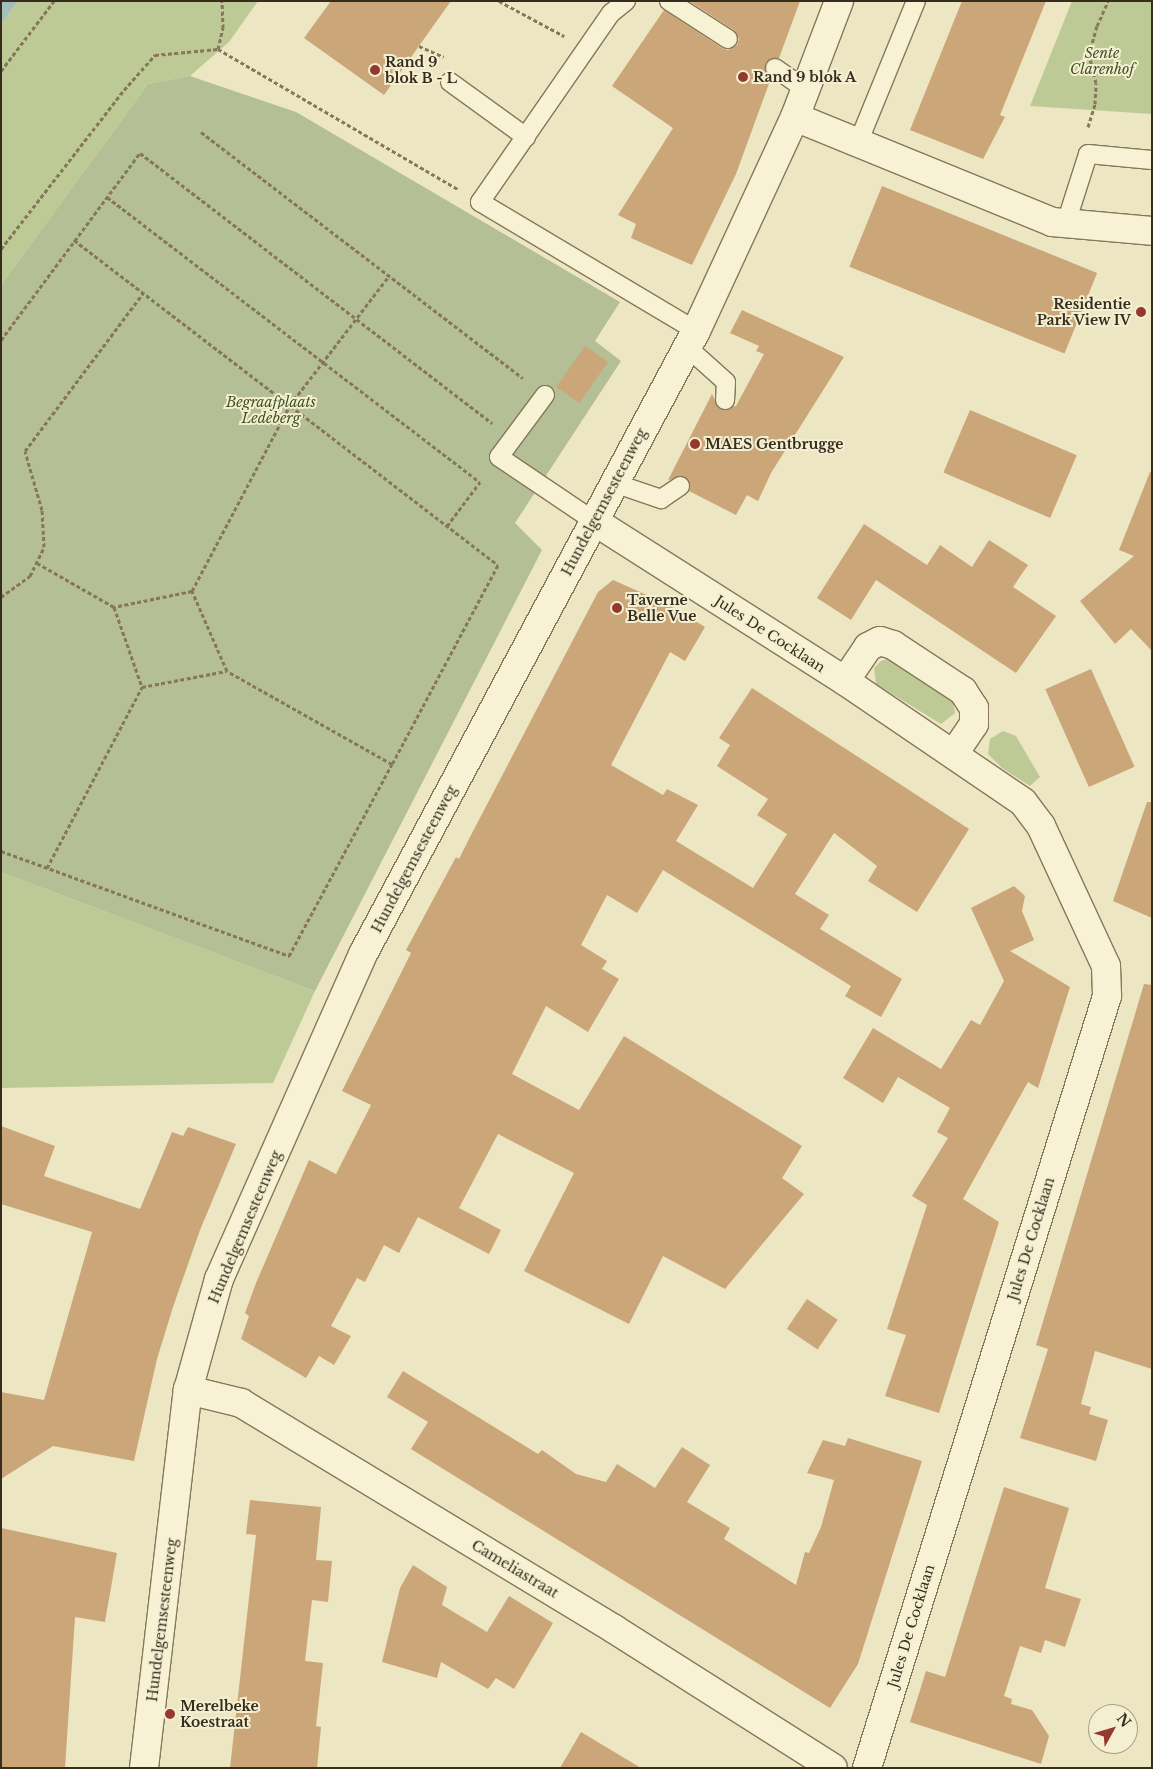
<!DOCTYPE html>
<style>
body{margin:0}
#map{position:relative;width:1153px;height:1769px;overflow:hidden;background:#ede6c2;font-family:"Libre Baskerville",serif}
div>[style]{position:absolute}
.green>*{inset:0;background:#bdca96}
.cemetery>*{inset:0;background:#b5bf95}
.water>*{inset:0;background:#a4bfbb}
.building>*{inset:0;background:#caa679;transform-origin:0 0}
.path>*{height:3px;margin-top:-1.5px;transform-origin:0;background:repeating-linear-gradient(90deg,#86775a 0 4px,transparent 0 6.5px)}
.roads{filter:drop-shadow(1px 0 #86775a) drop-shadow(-1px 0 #86775a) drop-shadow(0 1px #86775a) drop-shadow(0 -1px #86775a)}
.service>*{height:18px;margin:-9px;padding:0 9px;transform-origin:9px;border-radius:9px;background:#f8f2d5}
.minor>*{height:28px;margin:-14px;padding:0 14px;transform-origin:14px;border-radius:14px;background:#f8f2d5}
.secondary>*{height:28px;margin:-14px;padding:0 14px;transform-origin:14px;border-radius:14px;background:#f8f2d5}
.dots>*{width:14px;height:14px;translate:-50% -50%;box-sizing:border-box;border:2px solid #f4efd1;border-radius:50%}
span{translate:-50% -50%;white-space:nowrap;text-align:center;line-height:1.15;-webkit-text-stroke:4px #f4efd1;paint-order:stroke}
.park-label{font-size:14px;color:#405225;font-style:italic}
.poi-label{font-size:14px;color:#362d1e;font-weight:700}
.left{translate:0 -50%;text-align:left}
.right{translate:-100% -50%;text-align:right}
.street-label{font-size:14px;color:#362d1e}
.frame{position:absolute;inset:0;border:2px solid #362d1e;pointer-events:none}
.north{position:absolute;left:1088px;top:1704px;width:50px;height:50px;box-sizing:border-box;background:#f4efd1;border:1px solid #a8a189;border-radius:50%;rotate:51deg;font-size:14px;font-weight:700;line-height:20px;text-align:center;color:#362d1e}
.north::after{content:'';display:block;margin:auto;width:18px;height:22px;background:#94392b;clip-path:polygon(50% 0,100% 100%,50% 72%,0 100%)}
</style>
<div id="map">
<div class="green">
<div style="clip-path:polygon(18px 1px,258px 1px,229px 42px,190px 76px,148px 84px,1px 285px,1px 24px)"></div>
<div style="clip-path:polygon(1072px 1px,1152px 1px,1152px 114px,1030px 106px)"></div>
<div style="clip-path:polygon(896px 656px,952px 694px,955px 713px,941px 724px,876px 684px,874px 668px,881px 661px)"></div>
<div style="clip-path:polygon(1003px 731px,1016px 736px,1040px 777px,1030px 786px,1002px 768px,988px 754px,990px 739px)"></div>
<div style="clip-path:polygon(1px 872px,315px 991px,273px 1083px,1px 1088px)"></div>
</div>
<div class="cemetery">
<div style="clip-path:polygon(190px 76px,296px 112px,620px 302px,595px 341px,621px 361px,515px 523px,542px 550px,315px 991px,1px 872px,1px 285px,148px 84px)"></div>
</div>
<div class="water">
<div style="clip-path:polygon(1px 1px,18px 1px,1px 24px)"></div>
</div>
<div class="building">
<div style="clip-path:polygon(331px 1px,451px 1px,384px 95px,304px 38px)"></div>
<div style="clip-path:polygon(689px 1px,800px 1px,779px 58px,766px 62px,765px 72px,771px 78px,736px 174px,692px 265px,631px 238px,636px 224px,618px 215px,673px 128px,612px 86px,664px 10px,722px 48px,728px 50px,737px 45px,739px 39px,734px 30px)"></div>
<div style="clip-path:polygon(962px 1px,1046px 1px,1000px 115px,1005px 117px,983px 159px,910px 130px)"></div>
<div style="left:882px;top:186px;width:232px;height:87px;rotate:22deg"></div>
<div style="clip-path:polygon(742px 310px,844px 357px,771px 473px,758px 501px,747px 495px,736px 515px,689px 491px,690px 485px,685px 477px,668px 480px,712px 394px,720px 409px,736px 406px,764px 354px,756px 351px,759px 346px,730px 333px)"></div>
<div style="left:585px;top:346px;width:28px;height:50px;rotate:35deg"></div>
<div style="left:970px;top:410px;width:116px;height:68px;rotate:23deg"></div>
<div style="clip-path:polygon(1150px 472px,1152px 472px,1152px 651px,1131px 629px,1115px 644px,1080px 601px,1134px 556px,1119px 550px)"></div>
<div style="clip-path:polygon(864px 524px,927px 565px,940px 545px,972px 567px,989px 540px,1028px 565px,1013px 587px,1056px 616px,1016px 673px,876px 580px,851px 620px,817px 598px)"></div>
<div style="clip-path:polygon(613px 580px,667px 604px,705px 627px,685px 661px,670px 652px,611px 765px,663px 795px,667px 789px,698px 805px,676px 841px,753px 888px,787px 834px,757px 815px,768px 799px,717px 766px,730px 745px,719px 738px,752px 688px,969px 829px,917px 912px,868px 881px,877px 866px,834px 833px,795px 894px,829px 915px,820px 929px,902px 979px,881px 1017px,845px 996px,851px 986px,663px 870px,637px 913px,607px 895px,581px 945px,607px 961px,602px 969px,619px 979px,588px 1032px,546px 1006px,512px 1074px,579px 1110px,624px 1036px,802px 1146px,782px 1178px,804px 1194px,725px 1289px,663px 1256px,629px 1324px,524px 1271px,574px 1173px,498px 1134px,459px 1208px,501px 1230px,489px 1254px,418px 1217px,399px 1253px,384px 1245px,365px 1282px,357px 1278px,331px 1326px,351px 1336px,334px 1365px,319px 1356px,306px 1378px,241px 1339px,249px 1316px,245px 1313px,256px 1283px,309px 1160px,336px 1174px,371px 1105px,342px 1091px,411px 953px,406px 950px,456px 857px,459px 859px,470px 837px,598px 592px)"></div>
<div style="left:1091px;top:669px;width:107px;height:50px;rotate:66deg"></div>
<div style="clip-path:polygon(1147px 802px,1152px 802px,1152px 918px,1113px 901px)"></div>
<div style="clip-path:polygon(1014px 886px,1025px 896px,1022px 911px,1034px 940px,1010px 951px,1070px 987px,1038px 1088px,1028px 1082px,963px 1199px,999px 1222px,939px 1413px,885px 1396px,906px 1335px,887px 1329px,927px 1205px,912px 1196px,948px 1138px,937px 1132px,950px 1108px,898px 1077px,883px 1103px,843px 1078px,873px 1028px,941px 1069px,971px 1020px,980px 1025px,1004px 981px,971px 908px)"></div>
<div style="clip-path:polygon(1144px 984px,1152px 985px,1152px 1369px,1095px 1351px,1081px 1404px,1091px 1407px,1089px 1414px,1108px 1420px,1096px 1461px,1020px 1438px,1048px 1349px,1036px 1345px)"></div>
<div style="clip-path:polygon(1px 1126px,55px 1146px,44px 1176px,140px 1209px,172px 1132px,183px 1136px,188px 1127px,236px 1144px,200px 1230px,173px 1307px,157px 1359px,134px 1461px,53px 1446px,1px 1479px,1px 1392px,44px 1400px,92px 1232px,1px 1204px)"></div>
<div style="left:807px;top:1299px;width:37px;height:36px;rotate:34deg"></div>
<div style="clip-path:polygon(403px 1371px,538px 1454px,542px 1450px,576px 1474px,606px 1482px,617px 1464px,655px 1488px,682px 1447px,710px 1465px,687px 1502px,730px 1528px,724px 1539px,796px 1585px,805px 1552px,809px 1553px,821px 1527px,834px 1480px,807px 1473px,823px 1440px,845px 1446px,848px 1438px,922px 1461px,858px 1664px,830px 1708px,411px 1449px,428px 1422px,387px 1397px)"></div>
<div style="clip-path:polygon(1004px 1487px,1069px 1508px,1045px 1588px,1081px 1599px,1065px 1647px,1045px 1640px,1041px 1653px,1020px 1646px,1004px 1696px,1012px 1699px,1011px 1704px,1032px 1710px,1049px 1736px,1041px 1764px,910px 1722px,926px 1671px,945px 1677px)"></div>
<div style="clip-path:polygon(250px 1500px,321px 1507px,316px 1560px,332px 1561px,328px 1602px,312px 1600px,305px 1661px,323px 1663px,316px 1726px,321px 1727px,317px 1768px,230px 1768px,256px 1535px,246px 1534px)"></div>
<div style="clip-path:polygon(1px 1528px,117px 1553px,105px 1622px,75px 1617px,65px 1768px,1px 1768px)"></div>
<div style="clip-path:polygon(413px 1565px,447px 1587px,442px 1605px,487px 1632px,509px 1596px,553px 1623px,514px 1689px,496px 1678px,488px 1689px,441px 1662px,437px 1678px,382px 1662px,400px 1588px)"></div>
<div style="clip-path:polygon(581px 1732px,641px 1768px,560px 1768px)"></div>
</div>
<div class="path">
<div style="left:499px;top:1px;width:74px;rotate:28.3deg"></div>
<div style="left:419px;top:46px;width:27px;rotate:24deg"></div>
<div style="left:218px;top:49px;width:22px;rotate:-77deg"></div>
<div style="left:223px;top:28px;width:27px;rotate:-92deg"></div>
<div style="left:1px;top:71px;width:88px;rotate:-52.9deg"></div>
<div style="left:1088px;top:127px;width:24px;rotate:-73deg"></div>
<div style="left:1095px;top:104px;width:21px;rotate:-87deg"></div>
<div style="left:1096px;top:83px;width:29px;rotate:-104deg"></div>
<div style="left:1089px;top:55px;width:30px;rotate:-75deg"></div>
<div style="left:1097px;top:26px;width:27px;rotate:-66deg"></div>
<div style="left:201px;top:132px;width:405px;rotate:37.4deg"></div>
<div style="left:107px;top:197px;width:469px;rotate:37.4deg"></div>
<div style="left:74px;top:240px;width:534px;rotate:37.47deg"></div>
<div style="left:498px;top:565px;width:225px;rotate:118deg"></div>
<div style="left:1px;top:249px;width:201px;rotate:-52.3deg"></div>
<div style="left:124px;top:90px;width:47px;rotate:-48.5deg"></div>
<div style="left:155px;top:55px;width:63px;rotate:-5.4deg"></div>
<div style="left:218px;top:49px;width:278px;rotate:30.3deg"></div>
<div style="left:1px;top:340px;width:233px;rotate:-53.4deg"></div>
<div style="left:140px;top:153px;width:444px;rotate:37.5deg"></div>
<div style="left:447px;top:526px;width:55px;rotate:-53.1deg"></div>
<div style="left:37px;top:563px;width:89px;rotate:29.7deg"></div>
<div style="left:114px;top:607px;width:85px;rotate:70.7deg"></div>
<div style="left:142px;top:687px;width:86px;rotate:-10.7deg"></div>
<div style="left:227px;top:671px;width:87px;rotate:-113.6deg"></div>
<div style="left:192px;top:591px;width:80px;rotate:168.4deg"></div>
<div style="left:192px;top:591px;width:210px;rotate:-62.2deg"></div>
<div style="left:290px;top:405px;width:163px;rotate:-52.5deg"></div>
<div style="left:1px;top:597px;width:36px;rotate:-36deg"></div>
<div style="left:30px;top:576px;width:32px;rotate:-64deg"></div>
<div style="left:44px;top:547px;width:37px;rotate:-93deg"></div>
<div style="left:42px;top:510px;width:61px;rotate:-106.1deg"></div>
<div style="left:25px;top:451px;width:197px;rotate:-53.2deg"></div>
<div style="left:1px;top:851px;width:307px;rotate:20deg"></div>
<div style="left:289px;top:956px;width:218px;rotate:-61.8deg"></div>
<div style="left:392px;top:764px;width:189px;rotate:-150.6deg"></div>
<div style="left:47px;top:868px;width:204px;rotate:-62.3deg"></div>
</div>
<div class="roads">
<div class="service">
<div style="left:626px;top:1px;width:19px;rotate:141deg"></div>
<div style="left:611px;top:13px;width:230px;rotate:124.7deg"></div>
<div style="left:480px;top:202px;width:252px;rotate:30.8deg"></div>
<div style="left:669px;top:1px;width:70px;rotate:32.8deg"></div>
<div style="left:775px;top:68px;width:38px;rotate:35deg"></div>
<div style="left:450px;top:82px;width:94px;rotate:35.9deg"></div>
<div style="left:858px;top:143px;width:153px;rotate:-67.8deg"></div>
<div style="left:1066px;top:223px;width:72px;rotate:-72.3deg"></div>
<div style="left:1088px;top:154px;width:64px;rotate:5.4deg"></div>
<div style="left:687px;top:347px;width:52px;rotate:41.9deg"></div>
<div style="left:726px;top:382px;width:18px;rotate:93deg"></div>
<div style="left:545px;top:395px;width:77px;rotate:126.6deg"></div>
<div style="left:499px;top:457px;width:115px;rotate:34deg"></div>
<div style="left:614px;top:483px;width:50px;rotate:18.8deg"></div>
<div style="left:661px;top:499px;width:23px;rotate:-34deg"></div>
</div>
<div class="minor">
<div style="left:795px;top:117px;width:278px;rotate:22.2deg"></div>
<div style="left:1052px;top:222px;width:100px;rotate:5.1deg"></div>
<div style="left:594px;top:521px;width:298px;rotate:32.5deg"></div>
<div style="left:845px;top:681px;width:215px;rotate:34.2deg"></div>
<div style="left:1023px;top:802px;width:30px;rotate:53deg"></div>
<div style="left:1041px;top:826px;width:154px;rotate:65.1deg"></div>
<div style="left:1106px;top:966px;width:30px;rotate:88deg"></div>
<div style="left:1107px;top:996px;width:808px;rotate:107.27deg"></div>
<div style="left:845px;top:681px;width:41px;rotate:-55.9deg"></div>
<div style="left:868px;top:647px;width:13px;rotate:-27deg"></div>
<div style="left:880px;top:641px;width:14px;rotate:17deg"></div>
<div style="left:893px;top:645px;width:84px;rotate:33.3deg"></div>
<div style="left:963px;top:691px;width:20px;rotate:57deg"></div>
<div style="left:974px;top:708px;width:16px;rotate:90deg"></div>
<div style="left:974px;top:724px;width:36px;rotate:124deg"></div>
<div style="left:188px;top:1390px;width:55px;rotate:13.8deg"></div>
<div style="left:241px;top:1403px;width:436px;rotate:31.2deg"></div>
<div style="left:614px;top:1629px;width:259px;rotate:32.4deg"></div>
</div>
<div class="secondary">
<div style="left:144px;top:1768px;width:381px;rotate:-83.4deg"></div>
<div style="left:188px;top:1390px;width:115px;rotate:-74.4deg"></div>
<div style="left:219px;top:1279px;width:355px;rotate:-66.1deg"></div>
<div style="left:363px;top:954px;width:706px;rotate:-61.88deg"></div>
<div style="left:696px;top:331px;width:236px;rotate:-65.2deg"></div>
<div style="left:795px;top:117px;width:124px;rotate:-69.2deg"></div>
</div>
</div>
<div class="dots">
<div style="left:375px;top:70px;background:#94392b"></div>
<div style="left:743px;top:77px;background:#94392b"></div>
<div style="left:1141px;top:312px;background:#94392b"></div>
<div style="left:695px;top:444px;background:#94392b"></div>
<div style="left:617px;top:608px;background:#94392b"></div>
<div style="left:170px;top:1714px;background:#94392b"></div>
</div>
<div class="park-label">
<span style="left:1102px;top:61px">Sente<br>Clarenhof</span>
<span style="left:271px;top:410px">Begraafplaats<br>Ledeberg</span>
</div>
<div class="poi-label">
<span class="left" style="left:385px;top:70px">Rand 9<br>blok B - L</span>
<span class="left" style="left:753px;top:77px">Rand 9 blok A</span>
<span class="right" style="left:1131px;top:312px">Residentie<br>Park View IV</span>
<span class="left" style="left:705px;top:444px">MAES Gentbrugge</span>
<span class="left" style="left:627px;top:608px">Taverne<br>Belle Vue</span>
<span class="left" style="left:180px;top:1714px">Merelbeke<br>Koestraat</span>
</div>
<div class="street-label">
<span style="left:604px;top:502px;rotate:-62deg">Hundelgemsesteenweg</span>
<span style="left:770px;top:634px;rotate:33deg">Jules De Cocklaan</span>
<span style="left:414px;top:859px;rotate:-62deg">Hundelgemsesteenweg</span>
<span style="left:245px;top:1227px;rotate:-67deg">Hundelgemsesteenweg</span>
<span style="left:1031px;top:1239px;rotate:-73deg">Jules De Cocklaan</span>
<span style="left:515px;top:1569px;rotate:31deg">Cameliastraat</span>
<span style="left:162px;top:1620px;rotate:-83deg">Hundelgemsesteenweg</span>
<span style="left:911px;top:1626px;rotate:-73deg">Jules De Cocklaan</span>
</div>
<div class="frame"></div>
<div class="north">N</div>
</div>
